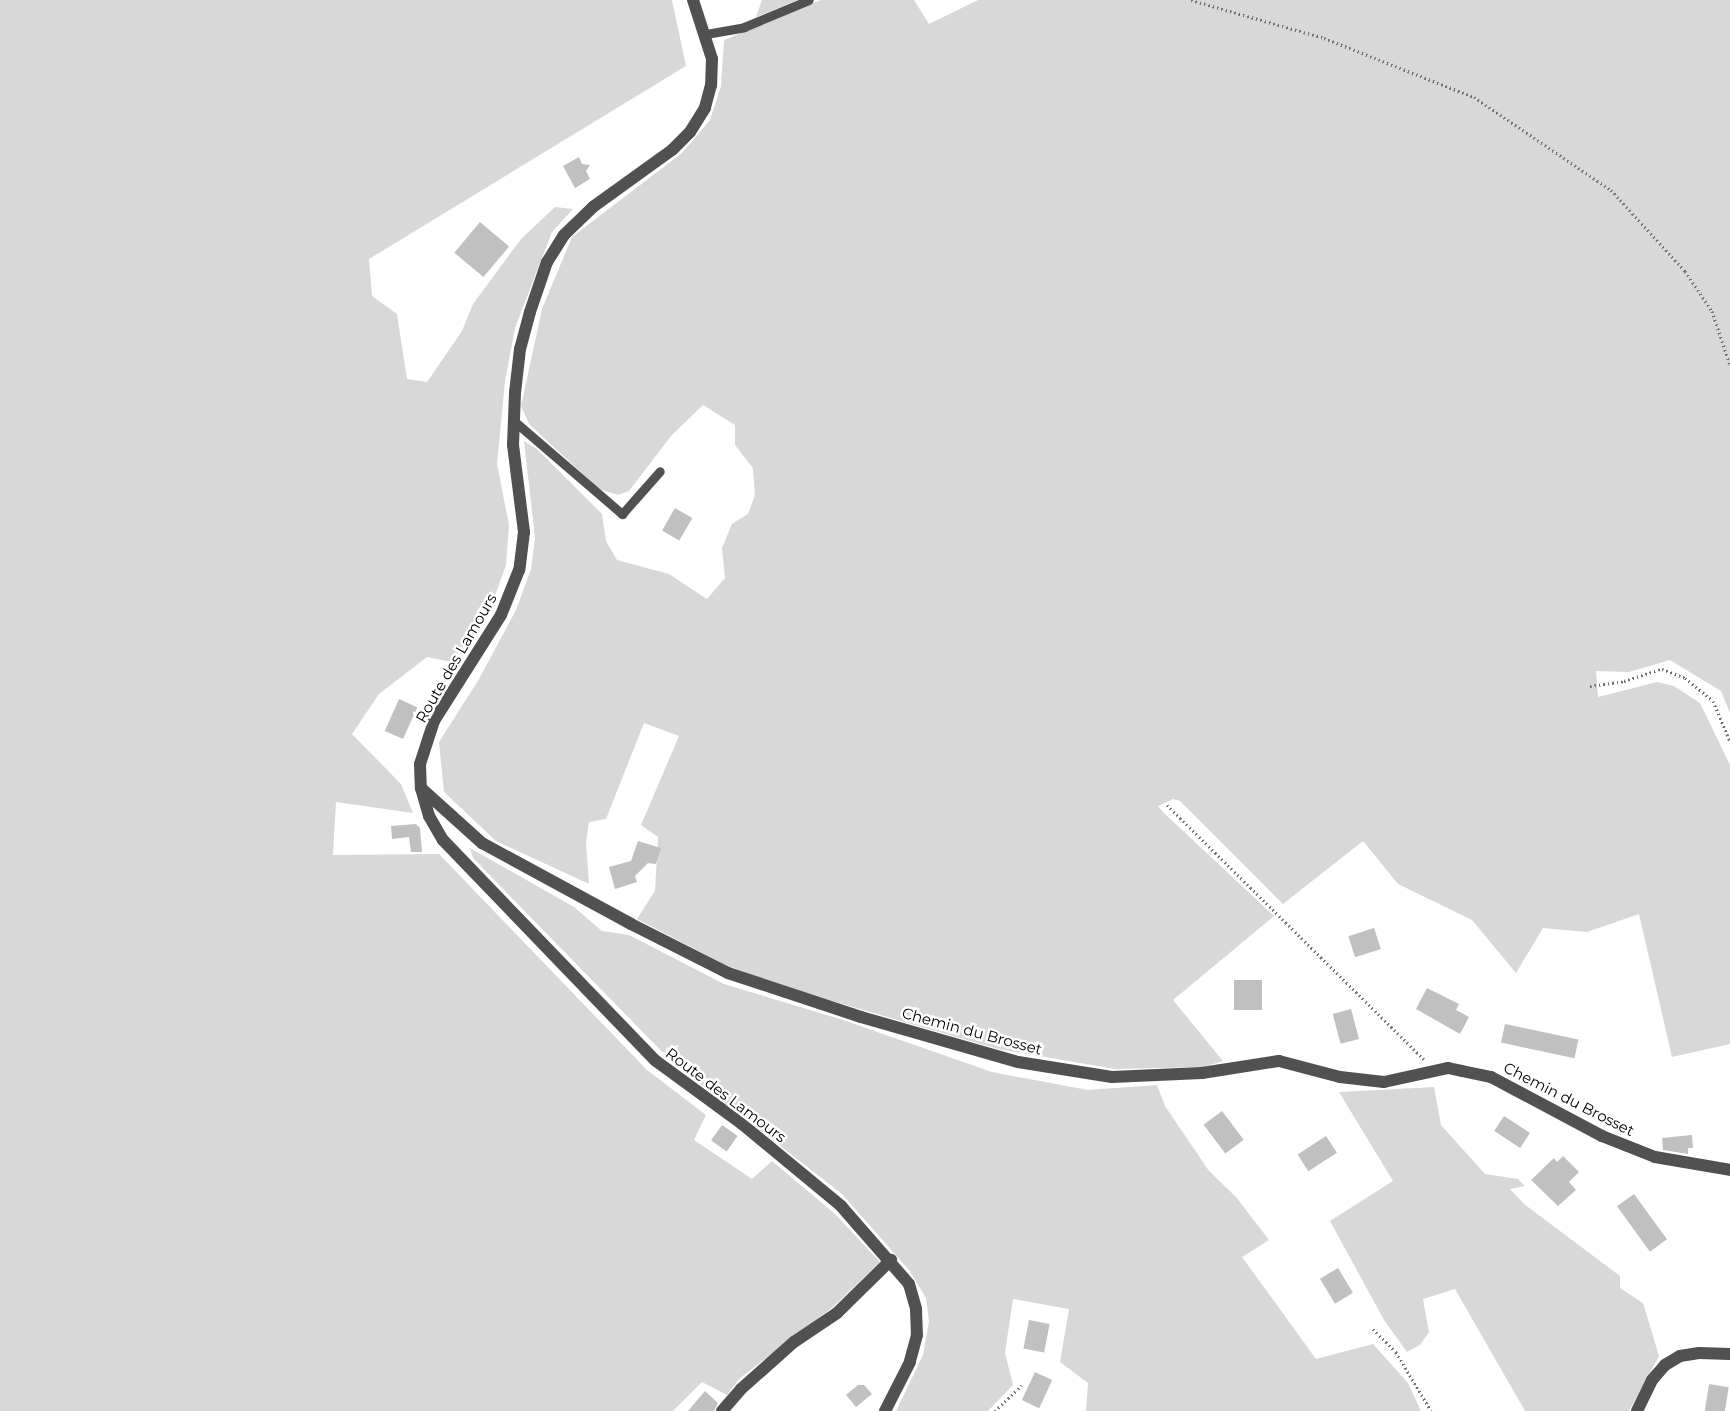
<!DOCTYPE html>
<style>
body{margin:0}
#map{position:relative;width:1730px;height:1411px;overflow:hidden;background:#fff;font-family:Montserrat,sans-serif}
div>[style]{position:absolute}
.green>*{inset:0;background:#d8d8d8}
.building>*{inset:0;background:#c0c0c0;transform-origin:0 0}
.path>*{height:3px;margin-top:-1.5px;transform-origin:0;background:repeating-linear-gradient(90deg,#737373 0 1.5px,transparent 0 4.5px)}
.lane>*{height:9px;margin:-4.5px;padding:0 4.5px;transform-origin:4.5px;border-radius:4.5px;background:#515151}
.street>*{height:12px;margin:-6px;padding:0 6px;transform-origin:6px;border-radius:6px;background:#515151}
span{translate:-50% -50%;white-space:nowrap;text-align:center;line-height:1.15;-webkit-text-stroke:5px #fff;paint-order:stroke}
.street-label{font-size:15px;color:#000}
</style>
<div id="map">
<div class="green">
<div style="clip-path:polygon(0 0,672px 0,686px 66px,369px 259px,372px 296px,397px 314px,407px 379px,427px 382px,462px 331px,473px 304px,521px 239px,555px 207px,573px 209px,552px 232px,515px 328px,505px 381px,497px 464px,509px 525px,506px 565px,492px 604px,452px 662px,427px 657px,379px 694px,352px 734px,401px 784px,413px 813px,336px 802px,333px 855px,439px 854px,647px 1070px,706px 1115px,694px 1140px,752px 1179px,772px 1161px,835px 1214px,880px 1262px,833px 1307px,740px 1378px,727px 1395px,702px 1382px,673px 1411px,0 1411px)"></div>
<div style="clip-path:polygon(762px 0,798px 0,756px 17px)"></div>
<div style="clip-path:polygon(821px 0,914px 0,929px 24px,978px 0,1730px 0,1730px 713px,1721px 691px,1670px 660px,1629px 672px,1596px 671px,1598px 697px,1657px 682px,1674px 686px,1700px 703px,1730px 765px,1730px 1044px,1672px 1057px,1639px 914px,1587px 932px,1543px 928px,1516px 973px,1472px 920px,1398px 884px,1363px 841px,1283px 904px,1180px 801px,1173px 799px,1158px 806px,1164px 813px,1274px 916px,1173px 1000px,1223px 1061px,1204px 1067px,1115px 1069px,998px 1049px,794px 990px,726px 965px,637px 919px,655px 891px,658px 837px,641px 825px,679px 736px,644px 723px,606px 819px,589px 822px,586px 842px,589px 884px,496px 841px,444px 792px,439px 742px,479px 679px,516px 610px,531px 569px,535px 538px,524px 441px,537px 449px,602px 514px,606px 541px,617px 560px,669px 574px,707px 599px,725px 578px,722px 548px,732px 524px,748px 514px,755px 495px,753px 468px,735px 445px,735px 425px,703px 405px,671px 436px,629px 491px,618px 495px,599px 489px,529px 424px,521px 406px,542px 309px,572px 237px,682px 153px,710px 120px,721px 86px,724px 40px)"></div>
<div style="clip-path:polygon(470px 848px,574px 907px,602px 931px,629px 935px,724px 984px,843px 1020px,992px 1072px,1088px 1090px,1157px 1085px,1165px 1106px,1209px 1171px,1236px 1197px,1269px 1240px,1242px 1257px,1316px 1359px,1373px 1344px,1408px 1383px,1421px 1411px,1086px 1411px,1088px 1383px,1060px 1362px,1069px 1309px,1013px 1299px,1005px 1353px,1013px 1385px,988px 1411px,896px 1411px,923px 1355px,929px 1322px,926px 1298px,909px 1270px,842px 1194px,671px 1061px,473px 858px)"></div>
<div style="clip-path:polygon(1434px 1087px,1441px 1125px,1485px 1174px,1518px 1179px,1525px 1186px,1510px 1189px,1524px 1204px,1620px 1276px,1620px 1288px,1643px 1303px,1659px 1356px,1629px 1411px,1525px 1411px,1455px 1289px,1423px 1299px,1429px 1332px,1420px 1345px,1407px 1352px,1384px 1320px,1330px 1221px,1393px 1181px,1339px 1092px)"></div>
</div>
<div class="building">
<div style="clip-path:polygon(579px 157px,582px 164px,590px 165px,586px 171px,590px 179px,575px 188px,563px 166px)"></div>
<div style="left:480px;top:222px;width:38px;height:40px;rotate:40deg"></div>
<div style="left:675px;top:508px;width:20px;height:26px;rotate:30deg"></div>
<div style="left:399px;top:699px;width:20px;height:35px;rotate:24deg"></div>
<div style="clip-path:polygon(416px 824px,420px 828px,422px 852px,411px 852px,409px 837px,392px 839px,391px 826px)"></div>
<div style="clip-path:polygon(638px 841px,661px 848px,656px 864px,648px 863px,635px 876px,637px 882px,615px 889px,609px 867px,631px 861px)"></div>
<div style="left:1374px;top:928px;width:22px;height:27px;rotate:72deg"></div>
<div style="left:1262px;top:980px;width:30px;height:28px;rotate:90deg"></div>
<div style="clip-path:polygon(1427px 988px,1459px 1004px,1456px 1010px,1469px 1017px,1460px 1034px,1416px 1009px)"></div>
<div style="left:1351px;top:1009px;width:31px;height:19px;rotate:75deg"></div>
<div style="left:1505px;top:1024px;width:75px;height:19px;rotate:12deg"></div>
<div style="left:1222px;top:1111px;width:36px;height:23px;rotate:53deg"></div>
<div style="left:1504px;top:1116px;width:31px;height:18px;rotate:33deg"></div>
<div style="left:722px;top:1125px;width:19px;height:19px;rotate:35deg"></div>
<div style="clip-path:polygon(1692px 1135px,1693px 1148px,1688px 1148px,1688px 1154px,1663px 1150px,1662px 1138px)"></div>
<div style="left:1326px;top:1136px;width:20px;height:34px;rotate:57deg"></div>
<div style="clip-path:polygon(1563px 1156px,1579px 1172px,1569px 1182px,1576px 1190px,1558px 1206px,1531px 1180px,1554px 1158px,1557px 1162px)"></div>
<div style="left:1634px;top:1194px;width:56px;height:21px;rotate:54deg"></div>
<div style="left:1338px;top:1268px;width:29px;height:21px;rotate:59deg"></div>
<div style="left:1029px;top:1320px;width:21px;height:29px;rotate:11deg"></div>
<div style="left:1035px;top:1372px;width:19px;height:31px;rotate:25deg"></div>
<div style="left:1709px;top:1384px;width:20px;height:27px;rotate:9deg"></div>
<div style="clip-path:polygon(858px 1385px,864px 1385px,872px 1394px,856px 1407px,846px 1395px)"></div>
<div style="clip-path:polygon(705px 1391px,718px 1403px,714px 1411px,688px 1411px)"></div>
</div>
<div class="path">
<div style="left:1191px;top:0;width:138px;rotate:15.9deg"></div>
<div style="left:1324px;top:38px;width:161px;rotate:21.5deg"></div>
<div style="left:1474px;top:97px;width:166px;rotate:34.2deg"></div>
<div style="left:1611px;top:190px;width:110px;rotate:47.6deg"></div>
<div style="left:1685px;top:271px;width:48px;rotate:56deg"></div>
<div style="left:1712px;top:311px;width:57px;rotate:71.6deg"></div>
<div style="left:1590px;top:686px;width:34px;rotate:-8deg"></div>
<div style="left:1624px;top:681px;width:40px;rotate:-18deg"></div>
<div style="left:1662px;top:669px;width:25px;rotate:21deg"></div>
<div style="left:1685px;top:678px;width:36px;rotate:39deg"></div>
<div style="left:1713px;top:701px;width:43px;rotate:67deg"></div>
<div style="left:1167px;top:805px;width:363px;rotate:44.7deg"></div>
<div style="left:1373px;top:1329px;width:33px;rotate:45deg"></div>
<div style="left:1396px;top:1352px;width:69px;rotate:59.3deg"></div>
<div style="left:995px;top:1411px;width:37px;rotate:-44deg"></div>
</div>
<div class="lane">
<div style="left:706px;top:34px;width:39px;rotate:-10deg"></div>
<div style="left:744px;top:27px;width:70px;rotate:-22.6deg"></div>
<div style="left:514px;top:421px;width:143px;rotate:40.7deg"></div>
<div style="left:622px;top:514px;width:57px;rotate:-48.5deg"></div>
</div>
<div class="street">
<div style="left:693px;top:0;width:62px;rotate:72.1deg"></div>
<div style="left:712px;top:59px;width:26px;rotate:92deg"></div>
<div style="left:711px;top:85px;width:24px;rotate:105deg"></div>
<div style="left:705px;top:108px;width:28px;rotate:122deg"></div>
<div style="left:690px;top:132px;width:25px;rotate:135deg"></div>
<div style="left:672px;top:150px;width:97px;rotate:144.2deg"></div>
<div style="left:593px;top:207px;width:40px;rotate:136deg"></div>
<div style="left:564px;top:235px;width:32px;rotate:122deg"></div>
<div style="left:547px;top:262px;width:53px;rotate:108.8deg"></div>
<div style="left:530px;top:312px;width:38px;rotate:105deg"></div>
<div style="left:520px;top:349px;width:44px;rotate:96.5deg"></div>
<div style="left:515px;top:393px;width:52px;rotate:92.2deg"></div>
<div style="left:513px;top:445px;width:88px;rotate:82.8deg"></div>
<div style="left:524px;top:532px;width:38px;rotate:97deg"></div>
<div style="left:519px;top:570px;width:48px;rotate:111.8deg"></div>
<div style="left:501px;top:615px;width:125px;rotate:122.3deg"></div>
<div style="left:434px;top:721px;width:45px;rotate:108deg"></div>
<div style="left:420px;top:764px;width:24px;rotate:88deg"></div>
<div style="left:421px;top:788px;width:29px;rotate:74deg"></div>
<div style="left:429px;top:816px;width:28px;rotate:60deg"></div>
<div style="left:443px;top:840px;width:307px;rotate:46.1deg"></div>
<div style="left:656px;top:1061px;width:107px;rotate:36.2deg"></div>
<div style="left:742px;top:1124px;width:129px;rotate:39.6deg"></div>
<div style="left:841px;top:1206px;width:103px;rotate:48.9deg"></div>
<div style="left:909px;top:1284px;width:26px;rotate:74deg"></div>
<div style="left:916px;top:1309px;width:26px;rotate:88deg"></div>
<div style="left:917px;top:1335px;width:28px;rotate:105deg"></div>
<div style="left:910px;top:1362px;width:55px;rotate:117deg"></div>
<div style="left:422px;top:789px;width:81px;rotate:42deg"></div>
<div style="left:482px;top:843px;width:170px;rotate:28.5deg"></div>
<div style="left:631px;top:924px;width:109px;rotate:26.8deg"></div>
<div style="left:728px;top:973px;width:140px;rotate:18.3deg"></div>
<div style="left:861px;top:1017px;width:163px;rotate:16deg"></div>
<div style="left:1018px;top:1062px;width:95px;rotate:9.1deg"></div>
<div style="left:1112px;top:1077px;width:90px;rotate:-2.5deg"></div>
<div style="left:1202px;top:1073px;width:78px;rotate:-8.9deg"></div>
<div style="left:1279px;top:1061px;width:63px;rotate:14.7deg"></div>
<div style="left:1340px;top:1077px;width:44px;rotate:6.5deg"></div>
<div style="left:1384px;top:1082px;width:66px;rotate:-12.3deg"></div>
<div style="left:1448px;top:1068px;width:14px;rotate:12deg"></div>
<div style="left:1462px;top:1071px;width:30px;rotate:12deg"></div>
<div style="left:1491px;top:1077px;width:126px;rotate:28deg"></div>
<div style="left:1602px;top:1136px;width:57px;rotate:21.6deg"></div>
<div style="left:1655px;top:1157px;width:76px;rotate:9.8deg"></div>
<div style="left:722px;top:1411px;width:29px;rotate:-49deg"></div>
<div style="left:741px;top:1389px;width:71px;rotate:-41.6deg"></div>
<div style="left:794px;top:1342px;width:52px;rotate:-34deg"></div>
<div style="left:837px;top:1313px;width:76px;rotate:-44.5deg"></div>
<div style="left:1637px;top:1411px;width:34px;rotate:-64deg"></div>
<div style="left:1652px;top:1380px;width:20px;rotate:-49deg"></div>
<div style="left:1665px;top:1365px;width:17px;rotate:-31deg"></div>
<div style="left:1680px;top:1356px;width:19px;rotate:-9deg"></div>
<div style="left:1699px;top:1353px;width:31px;rotate:2deg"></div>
</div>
<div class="street-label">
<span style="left:456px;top:658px;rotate:-60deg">Route des Lamours</span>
<span style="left:972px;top:1031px;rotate:15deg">Chemin du Brosset</span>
<span style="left:726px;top:1095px;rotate:37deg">Route des Lamours</span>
<span style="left:1569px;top:1099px;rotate:27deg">Chemin du Brosset</span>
</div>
</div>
